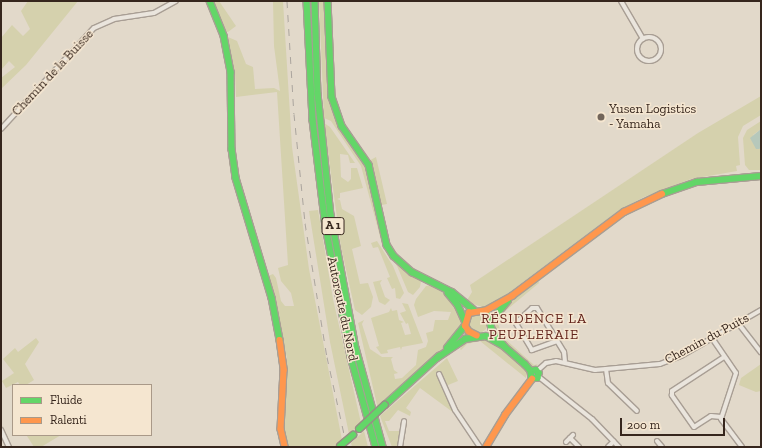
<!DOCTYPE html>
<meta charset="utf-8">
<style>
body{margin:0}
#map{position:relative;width:762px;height:448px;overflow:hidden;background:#e2d9ca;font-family:"Zilla Slab",serif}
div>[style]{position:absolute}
.green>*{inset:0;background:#d5d1ad}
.round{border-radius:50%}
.water>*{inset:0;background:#b6c8bb}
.roads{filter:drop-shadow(1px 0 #a89e94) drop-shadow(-1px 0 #a89e94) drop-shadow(0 1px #a89e94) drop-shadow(0 -1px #a89e94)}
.street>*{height:4px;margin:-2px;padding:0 2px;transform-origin:2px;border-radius:2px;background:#eae5dd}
.street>.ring{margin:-2px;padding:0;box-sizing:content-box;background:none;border:4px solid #eae5dd;border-radius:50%}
.fast>*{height:5.5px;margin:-2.75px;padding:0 2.75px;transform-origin:2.75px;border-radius:2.75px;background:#63d668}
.slow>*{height:5.5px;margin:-2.75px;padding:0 2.75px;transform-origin:2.75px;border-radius:2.75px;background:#ff974d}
.rail>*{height:1px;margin-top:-0.5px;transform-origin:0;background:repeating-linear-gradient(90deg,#aaa49d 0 7px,transparent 0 14px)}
.bridges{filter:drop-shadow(1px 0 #978e84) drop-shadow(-1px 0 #978e84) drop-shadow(0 1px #978e84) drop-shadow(0 -1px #978e84)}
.fast-bridge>*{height:5.5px;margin:-2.75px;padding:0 2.75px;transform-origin:2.75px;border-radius:2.75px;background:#63d668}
.dots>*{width:11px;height:11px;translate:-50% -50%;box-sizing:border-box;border:2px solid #f5e6d0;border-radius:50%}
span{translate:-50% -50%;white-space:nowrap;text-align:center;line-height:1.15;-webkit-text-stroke:3px #f5e6d0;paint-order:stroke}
.shield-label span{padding:1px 3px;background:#f5e6d0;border:1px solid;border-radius:3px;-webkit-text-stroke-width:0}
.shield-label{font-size:12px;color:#36261d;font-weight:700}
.street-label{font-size:13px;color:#36261d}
.poi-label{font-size:13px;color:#36261d}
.left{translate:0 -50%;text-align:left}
.neighbourhood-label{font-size:14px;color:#63241c;letter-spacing:1px}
.frame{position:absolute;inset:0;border:2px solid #36261d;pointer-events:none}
.legend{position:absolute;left:12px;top:384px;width:140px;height:52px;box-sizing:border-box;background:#f5e6d0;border:1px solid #a99988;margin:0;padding:5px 7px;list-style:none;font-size:12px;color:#36261d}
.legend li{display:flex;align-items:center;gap:8px;height:20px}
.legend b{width:20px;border:1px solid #a99988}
.scale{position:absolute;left:620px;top:418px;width:105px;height:18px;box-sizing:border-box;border:2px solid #36261d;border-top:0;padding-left:5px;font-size:12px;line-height:14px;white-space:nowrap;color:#36261d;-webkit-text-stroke:3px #f5e6d0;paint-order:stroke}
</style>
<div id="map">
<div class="green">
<div style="clip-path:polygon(28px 1px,78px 1px,26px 65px,1px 89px,1px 78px,15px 67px,9px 61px,1px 70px,1px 38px,12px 25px,23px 36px,30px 29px,21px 11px)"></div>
<div style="clip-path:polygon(213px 1px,219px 1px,236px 26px,228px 32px,225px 31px)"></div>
<div style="clip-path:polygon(273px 1px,283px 1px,292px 147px,309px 269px,342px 440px,335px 447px,288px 447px,286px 443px,284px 423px,287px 358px,268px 276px,273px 274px,276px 278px,281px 301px,285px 306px,294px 306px,291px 293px,281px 281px,278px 268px,288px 265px,277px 92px,236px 97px,235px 73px,228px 37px,237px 41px,246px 64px,253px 67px,255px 89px,274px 88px,280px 91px,274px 46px)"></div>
<div style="clip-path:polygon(319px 1px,324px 1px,325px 25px,328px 28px,329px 94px,334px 112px,365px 163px,376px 157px,387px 204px,376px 206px,389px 253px,400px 266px,421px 281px,420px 287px,413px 295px,408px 292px,397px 266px,382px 244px,361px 166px,331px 121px,324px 118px)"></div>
<div style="clip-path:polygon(761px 96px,761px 115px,743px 126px,738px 137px,740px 165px,736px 166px,737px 171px,691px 179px,644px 197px,618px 211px,491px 306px,486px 308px,466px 302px,472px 292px,470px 285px,698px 133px)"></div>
<div style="clip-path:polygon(761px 121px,761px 129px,753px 135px,761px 148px,761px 170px,749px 170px,745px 165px,743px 138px,747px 130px)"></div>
<div style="clip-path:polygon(324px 123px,330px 127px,355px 163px,350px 163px,348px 155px,340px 154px,341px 177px,348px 182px,351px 179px,351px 168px,357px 168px,363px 188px,340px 193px,340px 198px,337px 199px,340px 200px,342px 209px,354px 216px,361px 246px,352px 249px,360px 284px,368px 283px,373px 297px,371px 307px,362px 315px,355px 310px,341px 247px)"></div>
<div style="clip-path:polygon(318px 210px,333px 299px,361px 423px,349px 434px,330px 342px,309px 211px)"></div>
<div style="clip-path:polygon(377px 241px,393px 266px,404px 293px,400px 299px,396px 298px,395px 288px,392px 289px,387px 278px,390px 277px,378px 247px,373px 248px,371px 243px)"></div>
<div style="clip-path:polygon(382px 280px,380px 283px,385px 297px,390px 300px,385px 305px,379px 302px,373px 282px)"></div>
<div style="clip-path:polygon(538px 280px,539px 283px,503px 313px,498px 324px,503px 337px,534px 365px,538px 364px,534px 368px,506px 345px,493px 327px,493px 322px,499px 312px)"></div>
<div style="clip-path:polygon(432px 285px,445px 294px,457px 307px,462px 325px,458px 333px,435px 357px,378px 409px,358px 323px,364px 320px,362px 324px,370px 349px,382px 357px,393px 357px,391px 359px,394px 370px,398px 373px,394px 374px,395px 379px,402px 378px,416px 365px,418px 350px,426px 347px,428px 341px,426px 333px,433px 331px,435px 320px,448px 320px,451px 312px,434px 311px,418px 317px,414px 305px,416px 299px,426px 286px)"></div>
<div style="clip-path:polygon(402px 303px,408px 304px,423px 343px,402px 347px,401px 350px,400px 347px,387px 350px,388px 353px,381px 354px,376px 347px,379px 346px,371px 318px,389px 312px,391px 308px,392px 311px,397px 310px,399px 320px,404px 322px,401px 323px,405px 335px,411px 334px,408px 323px,406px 324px,400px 313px,406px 311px)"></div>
<div class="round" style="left:468px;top:313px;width:20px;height:20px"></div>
<div style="clip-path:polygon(36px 338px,39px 342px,25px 364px,34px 380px,26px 385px,20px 385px,18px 382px,6px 388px,2px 381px,14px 373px,3px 359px,15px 348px,18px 352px)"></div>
<div style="clip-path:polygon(487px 338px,524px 367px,527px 371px,526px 378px,480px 341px,467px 344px,461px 350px,460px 349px,467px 341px)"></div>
<div style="clip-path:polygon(447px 358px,458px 381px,443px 387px,454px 413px,420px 388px,406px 408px,411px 412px,410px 416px,398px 410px,389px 421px,385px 421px,389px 431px,400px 431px,398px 447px,392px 447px,380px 416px)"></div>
<div style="clip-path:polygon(761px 364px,761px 391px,756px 392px,739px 385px,741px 378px)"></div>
<div style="clip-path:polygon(364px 431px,368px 447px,352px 447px,351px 443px)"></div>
<div style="clip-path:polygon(61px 435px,41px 447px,34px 447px,27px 436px)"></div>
</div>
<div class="water">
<div style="clip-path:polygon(761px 129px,761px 148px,759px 149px,756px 149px,750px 138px)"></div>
</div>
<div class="roads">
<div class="street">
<div style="left:621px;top:1px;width:44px;rotate:59.9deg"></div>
<div class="ring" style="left:637px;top:37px;width:20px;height:20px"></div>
<div style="left:1px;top:129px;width:137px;rotate:-47.4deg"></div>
<div style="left:94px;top:28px;width:22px;rotate:-24deg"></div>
<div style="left:114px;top:19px;width:40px;rotate:-8.5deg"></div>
<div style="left:154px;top:13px;width:25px;rotate:-29deg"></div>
<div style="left:738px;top:323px;width:37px;rotate:52deg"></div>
<div style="left:712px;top:338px;width:42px;rotate:55.6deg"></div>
<div style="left:736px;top:373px;width:48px;rotate:108.1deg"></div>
<div style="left:721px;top:419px;width:35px;rotate:53deg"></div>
<div style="left:557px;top:341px;width:27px;rotate:160deg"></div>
<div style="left:532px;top:350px;width:31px;rotate:-121deg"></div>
<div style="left:516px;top:323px;width:22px;rotate:-43deg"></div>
<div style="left:532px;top:308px;width:5px"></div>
<div style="left:537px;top:308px;width:52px;rotate:58.5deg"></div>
<div style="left:564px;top:352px;width:9px;rotate:84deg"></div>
<div style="left:606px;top:369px;width:14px;rotate:82deg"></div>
<div style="left:608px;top:383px;width:40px;rotate:44deg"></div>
<div style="left:537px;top:371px;width:12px;rotate:-42deg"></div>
<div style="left:546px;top:363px;width:10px;rotate:-11deg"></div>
<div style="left:556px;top:361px;width:40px;rotate:13deg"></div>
<div style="left:595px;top:370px;width:65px;rotate:-5.3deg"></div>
<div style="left:660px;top:364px;width:22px;rotate:-21deg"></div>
<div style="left:681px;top:356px;width:92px;rotate:-29.9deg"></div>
<div style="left:439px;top:374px;width:39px;rotate:66deg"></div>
<div style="left:455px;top:410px;width:45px;rotate:56deg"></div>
<div style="left:539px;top:377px;width:68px;rotate:38.4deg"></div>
<div style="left:592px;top:419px;width:39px;rotate:46deg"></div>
<div style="left:721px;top:417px;width:10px;rotate:-174deg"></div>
<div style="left:711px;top:416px;width:20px;rotate:147deg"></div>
<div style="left:694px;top:427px;width:39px;rotate:-125deg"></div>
<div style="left:672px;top:395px;width:4px;rotate:-90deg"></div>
<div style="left:672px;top:391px;width:62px;rotate:-33.2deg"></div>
<div style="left:1px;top:430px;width:19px;rotate:65deg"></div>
<div style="left:570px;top:438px;width:13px;rotate:45deg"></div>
<div style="left:657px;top:441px;width:8px;rotate:50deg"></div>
<div style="left:566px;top:442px;width:10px;rotate:-45deg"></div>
<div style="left:400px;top:447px;width:26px;rotate:-81deg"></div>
<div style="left:608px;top:447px;width:8px;rotate:-45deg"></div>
</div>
<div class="fast">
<div style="left:210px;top:1px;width:38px;rotate:68deg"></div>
<div style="left:224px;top:36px;width:37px;rotate:79deg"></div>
<div style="left:231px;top:72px;width:77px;rotate:89.3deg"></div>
<div style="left:232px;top:149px;width:29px;rotate:82deg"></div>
<div style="left:236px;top:178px;width:125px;rotate:73.3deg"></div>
<div style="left:272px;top:298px;width:43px;rotate:79.2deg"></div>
<div style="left:307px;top:1px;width:119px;rotate:87.1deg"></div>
<div style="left:313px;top:120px;width:108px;rotate:83.1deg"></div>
<div style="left:326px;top:227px;width:132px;rotate:79.1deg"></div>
<div style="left:351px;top:357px;width:93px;rotate:74.5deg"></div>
<div style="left:315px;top:1px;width:93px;rotate:88.2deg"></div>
<div style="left:318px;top:94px;width:122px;rotate:83.9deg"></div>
<div style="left:331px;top:215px;width:135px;rotate:79.4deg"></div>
<div style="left:356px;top:348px;width:103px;rotate:74.7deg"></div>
<div style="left:328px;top:1px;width:96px;rotate:87.6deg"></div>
<div style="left:332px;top:97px;width:31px;rotate:71deg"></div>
<div style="left:342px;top:126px;width:47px;rotate:55.3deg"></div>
<div style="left:369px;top:165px;width:82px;rotate:77.3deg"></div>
<div style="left:387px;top:245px;width:13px;rotate:58deg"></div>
<div style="left:394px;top:256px;width:24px;rotate:42deg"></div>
<div style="left:412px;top:272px;width:45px;rotate:26.6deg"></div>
<div style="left:452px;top:292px;width:28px;rotate:39deg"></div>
<div style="left:662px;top:194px;width:37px;rotate:-19deg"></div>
<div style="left:697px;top:182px;width:64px;rotate:-5.4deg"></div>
<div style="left:448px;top:293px;width:16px;rotate:50deg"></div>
<div style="left:458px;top:305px;width:17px;rotate:66deg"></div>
<div style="left:483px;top:311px;width:8px;rotate:40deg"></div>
<div style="left:489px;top:316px;width:13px;rotate:77deg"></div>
<div style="left:492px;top:329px;width:19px;rotate:54deg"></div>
<div style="left:491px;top:321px;width:26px;rotate:-50deg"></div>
<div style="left:447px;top:348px;width:28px;rotate:-51deg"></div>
<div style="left:437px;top:358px;width:34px;rotate:-34deg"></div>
<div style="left:465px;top:339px;width:21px;rotate:-8deg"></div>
<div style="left:486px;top:336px;width:21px;rotate:29deg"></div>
<div style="left:504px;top:346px;width:28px;rotate:41deg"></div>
<div style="left:525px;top:364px;width:9px;rotate:49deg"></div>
<div style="left:531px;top:371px;width:8px;rotate:83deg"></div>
<div style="left:531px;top:371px;width:5px;rotate:-11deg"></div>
<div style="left:536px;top:370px;width:4px;rotate:45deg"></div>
<div style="left:539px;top:373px;width:5px;rotate:101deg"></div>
<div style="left:538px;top:378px;width:6px;rotate:171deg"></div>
<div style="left:385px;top:405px;width:73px;rotate:-42.2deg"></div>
</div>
<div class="slow">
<div style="left:477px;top:336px;width:9px;rotate:-153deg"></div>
<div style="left:469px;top:332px;width:7px;rotate:-124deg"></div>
<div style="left:465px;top:326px;width:14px;rotate:-73deg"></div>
<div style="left:469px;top:313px;width:18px;rotate:-9deg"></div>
<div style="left:487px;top:310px;width:29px;rotate:-29deg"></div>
<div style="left:512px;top:296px;width:140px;rotate:-36.9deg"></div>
<div style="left:624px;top:212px;width:42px;rotate:-25.3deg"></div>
<div style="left:280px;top:340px;width:30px;rotate:82deg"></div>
<div style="left:284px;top:370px;width:59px;rotate:92.9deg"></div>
<div style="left:281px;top:429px;width:18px;rotate:77deg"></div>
<div style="left:486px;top:447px;width:37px;rotate:-59deg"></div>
<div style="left:505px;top:415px;width:45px;rotate:-53.1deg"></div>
</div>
</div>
<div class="rail">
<div style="left:287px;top:1px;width:113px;rotate:86.5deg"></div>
<div style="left:294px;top:114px;width:110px;rotate:84.2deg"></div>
<div style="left:305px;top:223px;width:136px;rotate:80.7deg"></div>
<div style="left:327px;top:357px;width:92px;rotate:77.5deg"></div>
</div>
<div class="bridges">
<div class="fast-bridge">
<div style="left:359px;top:429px;width:35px;rotate:-43deg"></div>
<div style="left:340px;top:446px;width:17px;rotate:-40deg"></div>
</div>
</div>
<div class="dots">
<div style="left:601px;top:117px;background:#72655a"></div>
</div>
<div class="shield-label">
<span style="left:333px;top:226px">A 1</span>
</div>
<div class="street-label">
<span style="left:53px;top:73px;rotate:-47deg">Chemin de la Buisse</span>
<span style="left:342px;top:309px;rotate:78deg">Autoroute du Nord</span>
<span style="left:707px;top:339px;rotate:-28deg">Chemin du Puits</span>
</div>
<div class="poi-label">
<span class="left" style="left:609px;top:117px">Yusen Logistics<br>- Yamaha</span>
</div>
<div class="neighbourhood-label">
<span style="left:534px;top:327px">RÉSIDENCE LA<br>PEUPLERAIE</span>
</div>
<div class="frame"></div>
<ul class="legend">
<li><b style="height:5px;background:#63d668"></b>Fluide</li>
<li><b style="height:5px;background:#ff974d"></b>Ralenti</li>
</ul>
<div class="scale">200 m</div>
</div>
